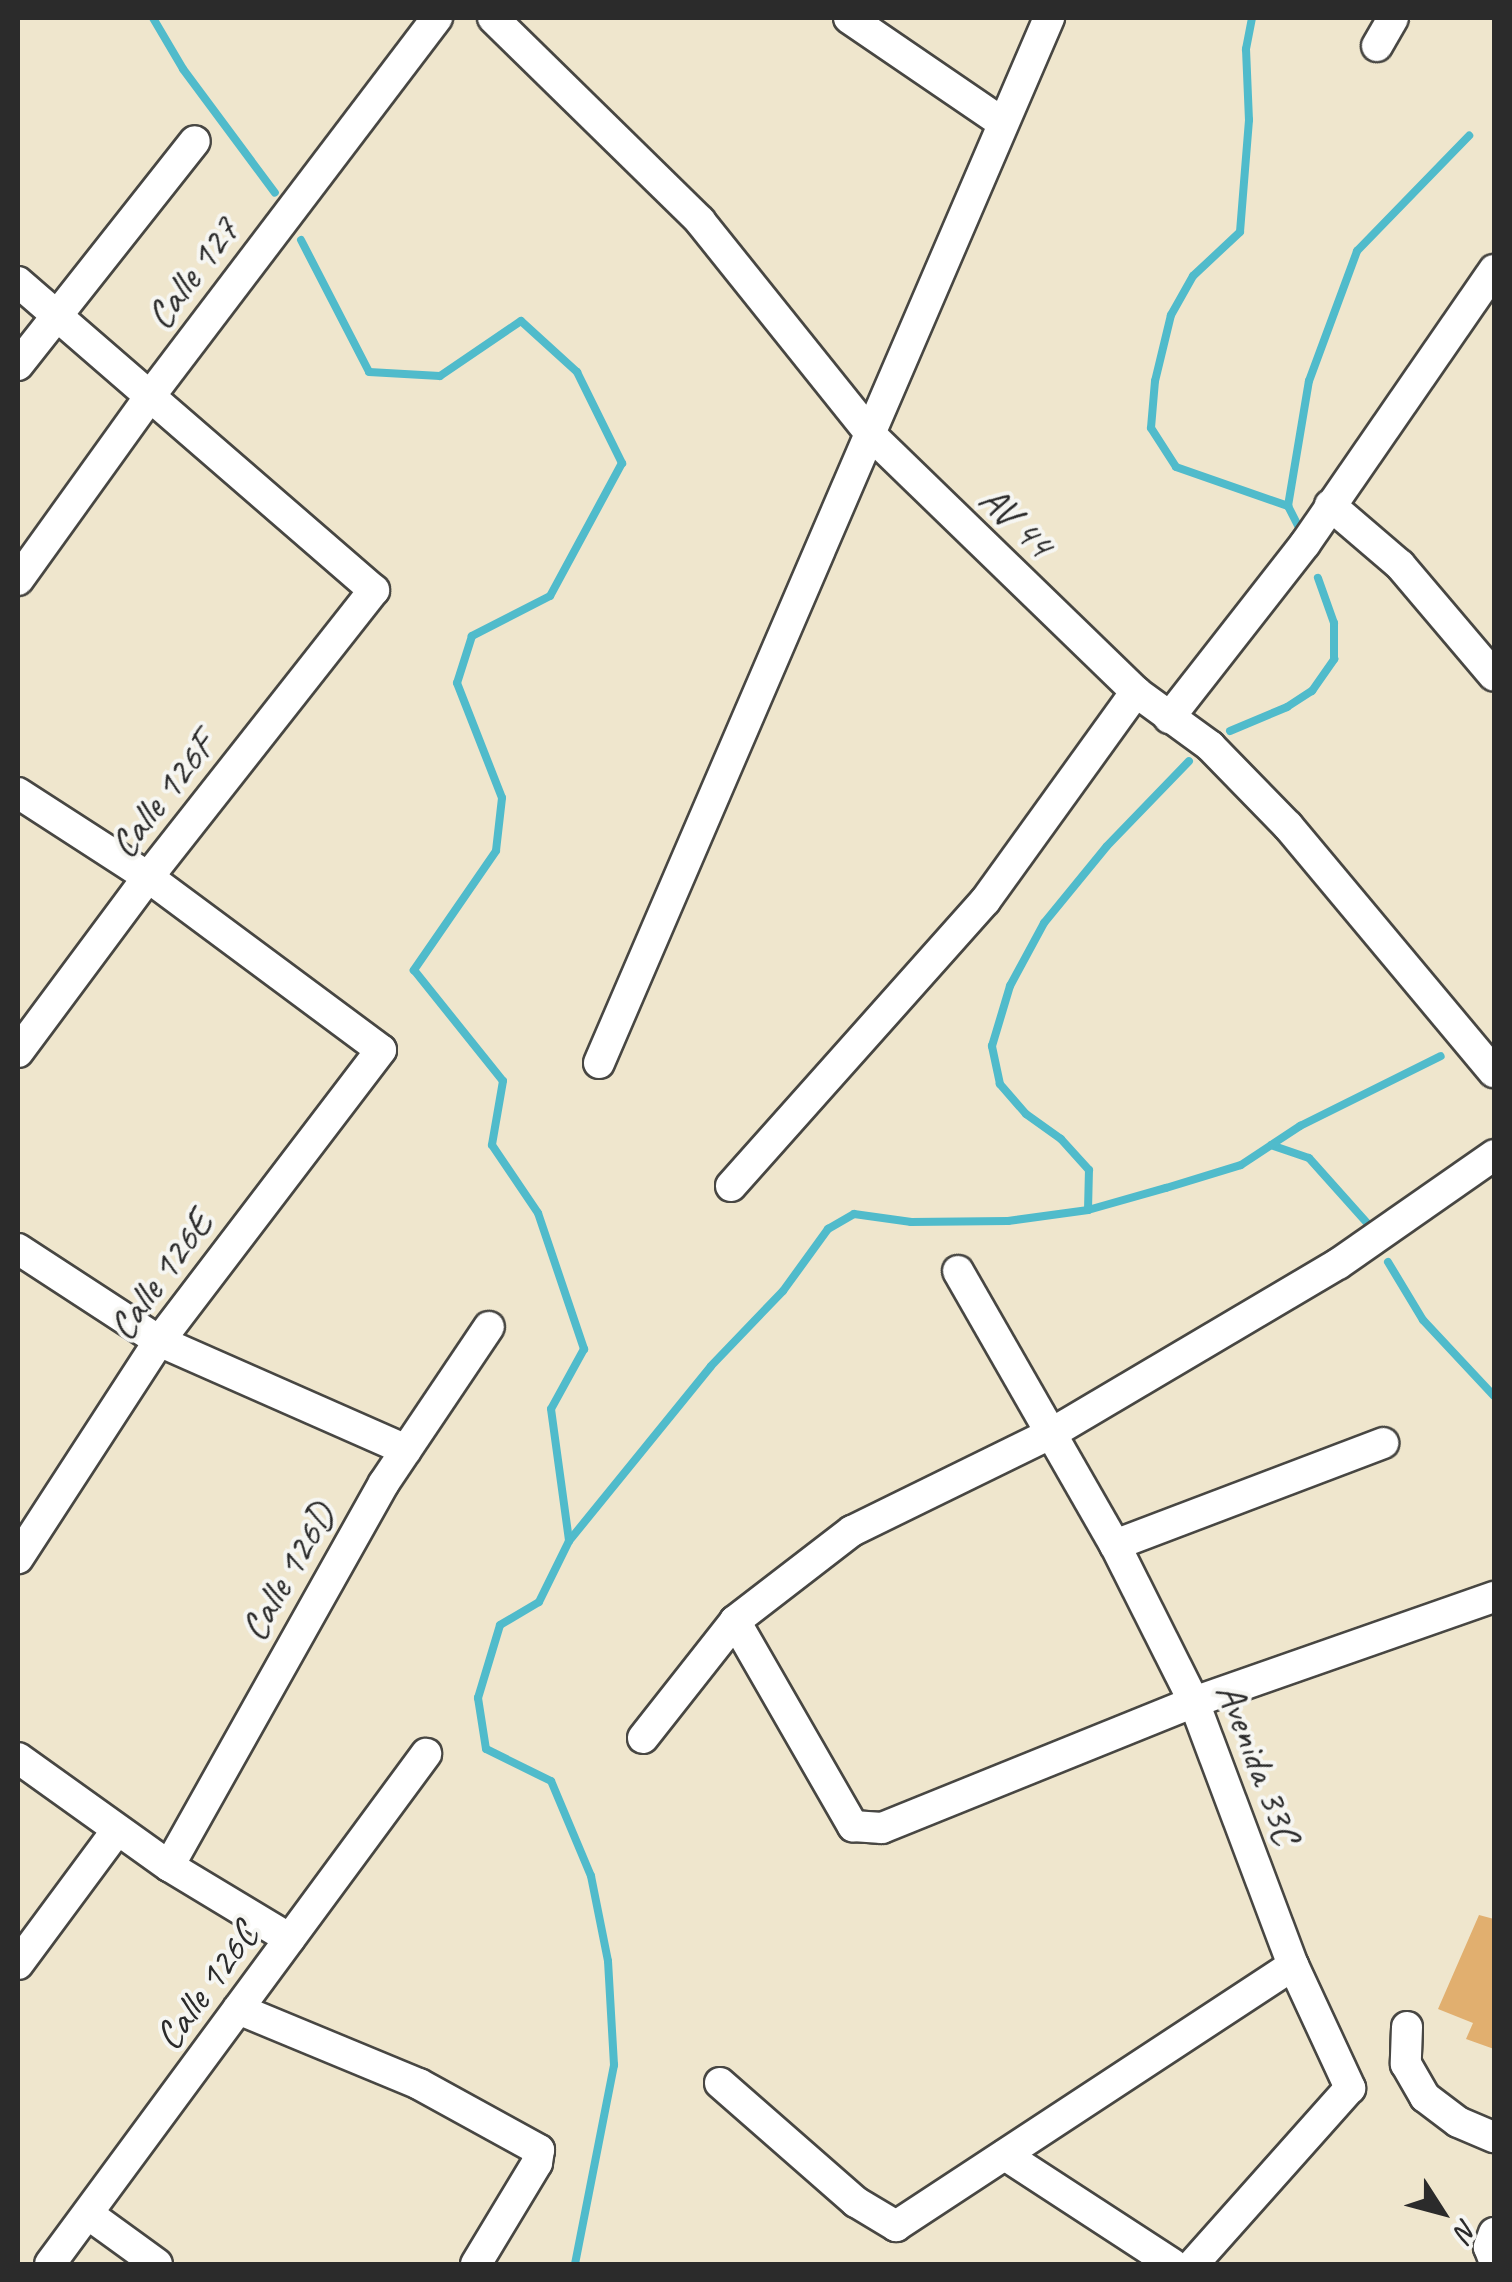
<!DOCTYPE html>
<style>
body{margin:0}
#map{position:relative;width:1512px;height:2282px;overflow:hidden;background:#efe6cd;font-family:Caveat,sans-serif}
div>[style]{position:absolute}
.stream>*{height:8px;margin:-4px;padding:0 4px;transform-origin:4px;border-radius:4px;background:#50bbcb}
.building>*{inset:0;background:#e1af6f}
.roads{filter:drop-shadow(2px 0 #484743) drop-shadow(-2px 0 #484743) drop-shadow(0 2px #484743) drop-shadow(0 -2px #484743)}
.street>*{height:30px;margin:-15px;padding:0 15px;transform-origin:15px;border-radius:15px;background:#fff}
span{translate:-50% -50%;white-space:nowrap;text-align:center;line-height:1.15;-webkit-text-stroke:8px #f6f6f2;paint-order:stroke}
.street-label{font-size:40px;color:#2b2b2b}
.frame{position:absolute;inset:0;border:20px solid #2b2b2b;pointer-events:none}
.north{position:absolute;left:1392px;top:2162px;width:100px;height:100px;-webkit-text-stroke:8px #f6f6f2;paint-order:stroke;rotate:126deg;font-size:28px;font-weight:700;line-height:40px;text-align:center;color:#2b2b2b}
.north::after{content:'';display:block;margin:auto;width:35px;height:45px;background:#2b2b2b;clip-path:polygon(50% 0,100% 100%,50% 72%,0 100%)}
</style>
<div id="map">
<div class="stream">
<div style="left:153px;top:18px;width:59px;rotate:59.5deg"></div>
<div style="left:183px;top:69px;width:154px;rotate:53.4deg"></div>
<div style="left:1252px;top:18px;width:32px;rotate:101deg"></div>
<div style="left:1246px;top:49px;width:71px;rotate:87.6deg"></div>
<div style="left:1249px;top:120px;width:112px;rotate:94.6deg"></div>
<div style="left:1240px;top:232px;width:64px;rotate:136.9deg"></div>
<div style="left:1193px;top:276px;width:45px;rotate:119.4deg"></div>
<div style="left:1171px;top:315px;width:68px;rotate:103.6deg"></div>
<div style="left:1155px;top:381px;width:47px;rotate:94.9deg"></div>
<div style="left:1151px;top:428px;width:46px;rotate:57.3deg"></div>
<div style="left:1176px;top:467px;width:119px;rotate:19.2deg"></div>
<div style="left:1288px;top:506px;width:25px;rotate:63deg"></div>
<div style="left:301px;top:240px;width:148px;rotate:62.7deg"></div>
<div style="left:369px;top:372px;width:71px;rotate:3.2deg"></div>
<div style="left:440px;top:376px;width:98px;rotate:-34.2deg"></div>
<div style="left:521px;top:321px;width:76px;rotate:42.3deg"></div>
<div style="left:577px;top:372px;width:102px;rotate:63.7deg"></div>
<div style="left:622px;top:463px;width:151px;rotate:118.4deg"></div>
<div style="left:550px;top:596px;width:88px;rotate:152.9deg"></div>
<div style="left:472px;top:636px;width:49px;rotate:107.7deg"></div>
<div style="left:457px;top:683px;width:123px;rotate:68.6deg"></div>
<div style="left:502px;top:798px;width:53px;rotate:96.5deg"></div>
<div style="left:496px;top:851px;width:145px;rotate:124.6deg"></div>
<div style="left:414px;top:970px;width:142px;rotate:51.3deg"></div>
<div style="left:503px;top:1081px;width:65px;rotate:99.8deg"></div>
<div style="left:492px;top:1145px;width:82px;rotate:55.9deg"></div>
<div style="left:538px;top:1213px;width:144px;rotate:71.3deg"></div>
<div style="left:584px;top:1349px;width:68px;rotate:118.8deg"></div>
<div style="left:551px;top:1409px;width:133px;rotate:82.2deg"></div>
<div style="left:1288px;top:506px;width:127px;rotate:-80.5deg"></div>
<div style="left:1309px;top:381px;width:139px;rotate:-69.7deg"></div>
<div style="left:1357px;top:251px;width:161px;rotate:-45.8deg"></div>
<div style="left:1230px;top:731px;width:62px;rotate:-22.8deg"></div>
<div style="left:1287px;top:707px;width:30px;rotate:-33deg"></div>
<div style="left:1312px;top:691px;width:39px;rotate:-55deg"></div>
<div style="left:1334px;top:659px;width:36px;rotate:-90deg"></div>
<div style="left:1334px;top:623px;width:48px;rotate:-109.6deg"></div>
<div style="left:1271px;top:1145px;width:40px;rotate:18.9deg"></div>
<div style="left:1309px;top:1158px;width:90px;rotate:48.2deg"></div>
<div style="left:1088px;top:1210px;width:40px;rotate:-88.6deg"></div>
<div style="left:1089px;top:1170px;width:42px;rotate:-132.1deg"></div>
<div style="left:1061px;top:1139px;width:43px;rotate:-144.5deg"></div>
<div style="left:1026px;top:1114px;width:40px;rotate:-131deg"></div>
<div style="left:1000px;top:1084px;width:39px;rotate:-102deg"></div>
<div style="left:992px;top:1046px;width:63px;rotate:-73.3deg"></div>
<div style="left:1010px;top:986px;width:72px;rotate:-61.6deg"></div>
<div style="left:1044px;top:923px;width:99px;rotate:-50.7deg"></div>
<div style="left:1107px;top:846px;width:118px;rotate:-46deg"></div>
<div style="left:1388px;top:1262px;width:68px;rotate:58.9deg"></div>
<div style="left:1423px;top:1320px;width:104px;rotate:46.9deg"></div>
<div style="left:575px;top:2264px;width:203px;rotate:-78.9deg"></div>
<div style="left:614px;top:2065px;width:104px;rotate:-93.3deg"></div>
<div style="left:608px;top:1961px;width:87px;rotate:-101.3deg"></div>
<div style="left:591px;top:1876px;width:103px;rotate:-112.8deg"></div>
<div style="left:551px;top:1781px;width:72px;rotate:-153.8deg"></div>
<div style="left:486px;top:1749px;width:52px;rotate:-98.9deg"></div>
<div style="left:478px;top:1698px;width:76px;rotate:-73.2deg"></div>
<div style="left:500px;top:1625px;width:45px;rotate:-30.5deg"></div>
<div style="left:539px;top:1602px;width:68px;rotate:-63.8deg"></div>
<div style="left:569px;top:1541px;width:225px;rotate:-50.9deg"></div>
<div style="left:711px;top:1366px;width:104px;rotate:-46.2deg"></div>
<div style="left:783px;top:1291px;width:77px;rotate:-54deg"></div>
<div style="left:828px;top:1229px;width:30px;rotate:-30deg"></div>
<div style="left:854px;top:1214px;width:58px;rotate:8deg"></div>
<div style="left:911px;top:1222px;width:97px;rotate:-0.6deg"></div>
<div style="left:1008px;top:1221px;width:81px;rotate:-7.8deg"></div>
<div style="left:1088px;top:1210px;width:81px;rotate:-15.8deg"></div>
<div style="left:1166px;top:1188px;width:78px;rotate:-17deg"></div>
<div style="left:1241px;top:1165px;width:71px;rotate:-33.5deg"></div>
<div style="left:1300px;top:1126px;width:157px;rotate:-26.4deg"></div>
</div>
<div class="building">
<div style="clip-path:polygon(1479px 1915px,1494px 1919px,1494px 2049px,1466px 2039px,1473px 2023px,1438px 2009px)"></div>
</div>
<div class="roads">
<div class="street">
<div style="left:493px;top:18px;width:290px;rotate:44.4deg"></div>
<div style="left:700px;top:221px;width:275px;rotate:51.3deg"></div>
<div style="left:872px;top:436px;width:368px;rotate:44.1deg"></div>
<div style="left:1136px;top:692px;width:92px;rotate:36.1deg"></div>
<div style="left:1210px;top:746px;width:112px;rotate:45.7deg"></div>
<div style="left:1288px;top:826px;width:321px;rotate:50.1deg"></div>
<div style="left:849px;top:18px;width:186px;rotate:34.3deg"></div>
<div style="left:1377px;top:46px;width:32px;rotate:-60deg"></div>
<div style="left:18px;top:282px;width:471px;rotate:40.9deg"></div>
<div style="left:374px;top:590px;width:365px;rotate:128.2deg"></div>
<div style="left:148px;top:877px;width:218px;rotate:126.6deg"></div>
<div style="left:18px;top:365px;width:285px;rotate:-51.7deg"></div>
<div style="left:1330px;top:505px;width:92px;rotate:40.6deg"></div>
<div style="left:1400px;top:565px;width:145px;rotate:49.7deg"></div>
<div style="left:18px;top:580px;width:226px;rotate:-54.3deg"></div>
<div style="left:150px;top:396px;width:475px;rotate:-52.8deg"></div>
<div style="left:1169px;top:718px;width:221px;rotate:-52deg"></div>
<div style="left:1305px;top:544px;width:333px;rotate:-55.4deg"></div>
<div style="left:18px;top:793px;width:155px;rotate:32.9deg"></div>
<div style="left:148px;top:877px;width:290px;rotate:36.6deg"></div>
<div style="left:381px;top:1050px;width:366px;rotate:127.3deg"></div>
<div style="left:159px;top:1341px;width:259px;rotate:123deg"></div>
<div style="left:599px;top:1063px;width:1138px;rotate:-66.7deg"></div>
<div style="left:731px;top:1186px;width:382px;rotate:-48.3deg"></div>
<div style="left:985px;top:901px;width:258px;rotate:-54.2deg"></div>
<div style="left:18px;top:1249px;width:168px;rotate:33.1deg"></div>
<div style="left:159px;top:1341px;width:270px;rotate:23.8deg"></div>
<div style="left:958px;top:1271px;width:316px;rotate:60.2deg"></div>
<div style="left:1115px;top:1545px;width:176px;rotate:63.3deg"></div>
<div style="left:1194px;top:1702px;width:281px;rotate:69.4deg"></div>
<div style="left:1293px;top:1965px;width:136px;rotate:65.1deg"></div>
<div style="left:1350px;top:2088px;width:236px;rotate:131.7deg"></div>
<div style="left:1115px;top:1545px;width:287px;rotate:-20.8deg"></div>
<div style="left:735px;top:1621px;width:237px;rotate:60.1deg"></div>
<div style="left:853px;top:1826px;width:29px;rotate:4deg"></div>
<div style="left:882px;top:1828px;width:336px;rotate:-22deg"></div>
<div style="left:1194px;top:1702px;width:318px;rotate:-19.3deg"></div>
<div style="left:643px;top:1738px;width:149px;rotate:-51.8deg"></div>
<div style="left:735px;top:1621px;width:148px;rotate:-37.6deg"></div>
<div style="left:852px;top:1531px;width:223px;rotate:-26.1deg"></div>
<div style="left:1052px;top:1433px;width:332px;rotate:-30.6deg"></div>
<div style="left:1338px;top:1264px;width:190px;rotate:-34.9deg"></div>
<div style="left:18px;top:1758px;width:186px;rotate:35.6deg"></div>
<div style="left:169px;top:1866px;width:141px;rotate:31.1deg"></div>
<div style="left:169px;top:1866px;width:439px;rotate:-60.7deg"></div>
<div style="left:384px;top:1483px;width:188px;rotate:-56.1deg"></div>
<div style="left:18px;top:1964px;width:167px;rotate:-53.5deg"></div>
<div style="left:238px;top:2009px;width:196px;rotate:22.5deg"></div>
<div style="left:419px;top:2084px;width:137px;rotate:28.8deg"></div>
<div style="left:539px;top:2150px;width:13px;rotate:99deg"></div>
<div style="left:537px;top:2163px;width:118px;rotate:121.1deg"></div>
<div style="left:1407px;top:2027px;width:37px;rotate:92deg"></div>
<div style="left:1406px;top:2064px;width:38px;rotate:60deg"></div>
<div style="left:1425px;top:2097px;width:41px;rotate:37.1deg"></div>
<div style="left:1458px;top:2122px;width:39px;rotate:23deg"></div>
<div style="left:720px;top:2083px;width:181px;rotate:41.2deg"></div>
<div style="left:856px;top:2202px;width:47px;rotate:31deg"></div>
<div style="left:896px;top:2226px;width:475px;rotate:-33.3deg"></div>
<div style="left:1005px;top:2155px;width:199px;rotate:33.1deg"></div>
<div style="left:88px;top:2214px;width:85px;rotate:35.9deg"></div>
<div style="left:1494px;top:2233px;width:15px;rotate:110deg"></div>
<div style="left:1489px;top:2247px;width:14px;rotate:69deg"></div>
<div style="left:50px;top:2264px;width:634px;rotate:-53.6deg"></div>
</div>
</div>
<div class="street-label">
<span style="left:192px;top:273px;rotate:-53deg">Calle 127</span>
<span style="left:1017px;top:521px;rotate:44deg">AV 44</span>
<span style="left:162px;top:795px;rotate:-52deg">Calle 126F</span>
<span style="left:160px;top:1275px;rotate:-54deg">Calle 126E</span>
<span style="left:287px;top:1572px;rotate:-60deg">Calle 126D</span>
<span style="left:1259px;top:1763px;rotate:69deg">Avenida 33C</span>
<span style="left:206px;top:1986px;rotate:-54deg">Calle 126C</span>
</div>
<div class="frame"></div>
<div class="north">N</div>
</div>
